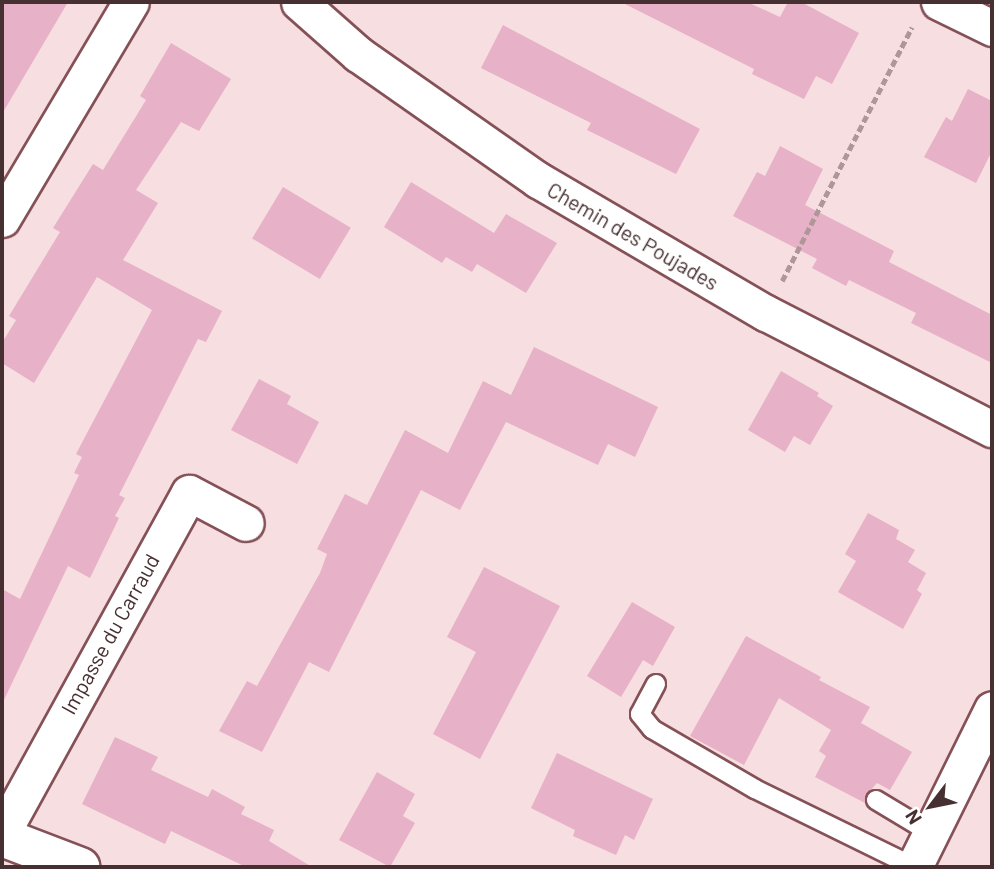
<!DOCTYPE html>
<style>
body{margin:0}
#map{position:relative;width:994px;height:869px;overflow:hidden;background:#f7dee0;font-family:Barlow,sans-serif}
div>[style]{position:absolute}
.building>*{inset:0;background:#e7b1c8;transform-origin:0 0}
.path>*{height:4.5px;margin-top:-2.25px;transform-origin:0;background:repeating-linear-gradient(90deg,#af9799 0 7px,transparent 0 10.5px)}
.roads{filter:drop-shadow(2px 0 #845157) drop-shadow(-2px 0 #845157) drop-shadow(0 2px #845157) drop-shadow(0 -2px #845157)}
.service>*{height:18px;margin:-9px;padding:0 9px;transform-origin:9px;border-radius:9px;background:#fff}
.minor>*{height:35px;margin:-17.5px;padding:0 17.5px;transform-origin:17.5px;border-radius:17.5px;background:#fff}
.tertiary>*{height:38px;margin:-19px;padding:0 19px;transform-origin:19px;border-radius:19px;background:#fff}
span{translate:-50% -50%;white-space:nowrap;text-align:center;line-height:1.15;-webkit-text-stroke:7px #fff;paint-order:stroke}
.street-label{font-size:21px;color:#473032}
.frame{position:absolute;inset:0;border:4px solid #473032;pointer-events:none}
.north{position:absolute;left:896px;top:771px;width:70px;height:70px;-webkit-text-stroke:5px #fff;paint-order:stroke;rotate:238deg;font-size:19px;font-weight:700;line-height:28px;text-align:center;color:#473032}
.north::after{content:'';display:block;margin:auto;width:24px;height:32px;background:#473032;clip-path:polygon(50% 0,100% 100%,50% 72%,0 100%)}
</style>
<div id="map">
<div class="building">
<div style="clip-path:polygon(2px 2px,68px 2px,2px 114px)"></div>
<div style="clip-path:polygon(621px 2px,747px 2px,780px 17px,788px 2px,801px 2px,859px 33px,832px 84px,816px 76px,804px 99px,752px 74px,754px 69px)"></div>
<div style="clip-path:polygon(503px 25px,700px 129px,676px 174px,587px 130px,591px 123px,481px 68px)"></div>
<div style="clip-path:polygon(171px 43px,231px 79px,199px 131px,181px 122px,136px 190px,158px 203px,123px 260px,222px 311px,206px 342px,198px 339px,119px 495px,125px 498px,115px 516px,119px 518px,90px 578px,68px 566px,2px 704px,2px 589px,20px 599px,79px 475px,74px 473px,82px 457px,76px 454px,152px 310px,97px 277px,34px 383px,2px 363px,2px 343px,16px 320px,9px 316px,60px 232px,53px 228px,93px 164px,103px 170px,146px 100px,140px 96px)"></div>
<div style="clip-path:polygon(968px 89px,992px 101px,992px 151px,976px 183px,924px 157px,946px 117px,952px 121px)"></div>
<div style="clip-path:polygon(780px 146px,823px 169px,805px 205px,894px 251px,889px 262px,992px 315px,992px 363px,911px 323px,916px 313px,849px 280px,846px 286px,812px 268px,817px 259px,733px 216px,757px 172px,765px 176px)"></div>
<div style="clip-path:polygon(411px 182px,494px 233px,506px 214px,557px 243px,526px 293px,477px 264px,472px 272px,446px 257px,442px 263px,384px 227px)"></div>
<div style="left:283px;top:187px;width:79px;height:60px;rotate:31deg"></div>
<div style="clip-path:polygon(534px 347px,658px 407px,635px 457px,608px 444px,598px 465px,506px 422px,460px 510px,421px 490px,329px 672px,309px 662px,262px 752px,219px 731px,247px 681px,257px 686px,320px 573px,327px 554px,317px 549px,345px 494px,367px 505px,405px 430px,448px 453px,483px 381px,511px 395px)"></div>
<div style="clip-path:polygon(781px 371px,819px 393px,817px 396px,833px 406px,810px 445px,794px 436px,785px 452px,748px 430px)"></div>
<div style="clip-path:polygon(259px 379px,291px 396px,287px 404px,319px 422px,297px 464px,231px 430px)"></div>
<div style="clip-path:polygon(868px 513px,899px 530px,896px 539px,915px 550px,908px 562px,926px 573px,917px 590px,922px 594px,903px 629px,838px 592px,856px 561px,845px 554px)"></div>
<div style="clip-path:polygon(484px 567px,560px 606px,480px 759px,433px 734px,476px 652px,447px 637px)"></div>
<div style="clip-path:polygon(632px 602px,675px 627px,653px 666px,643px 660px,621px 697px,587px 676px)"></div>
<div style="clip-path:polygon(746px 636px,821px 677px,819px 680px,870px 707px,861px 723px,912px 752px,890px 790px,877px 783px,866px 795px,865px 803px,815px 777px,826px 756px,819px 751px,831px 730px,779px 698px,744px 765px,690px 736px)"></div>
<div style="clip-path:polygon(115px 737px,158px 757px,151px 770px,208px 797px,212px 789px,245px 807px,241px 814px,274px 830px,269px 841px,312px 867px,246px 867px,171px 831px,165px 844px,82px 804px)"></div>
<div style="clip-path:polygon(557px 753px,653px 799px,634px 840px,625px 835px,616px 855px,573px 836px,575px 830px,531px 808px)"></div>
<div style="clip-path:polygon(377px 772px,415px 794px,403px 816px,415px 823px,390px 867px,339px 840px)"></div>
</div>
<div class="path">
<div style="left:782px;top:281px;width:285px;rotate:-62.9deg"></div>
</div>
<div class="roads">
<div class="service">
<div style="left:656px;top:684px;width:34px;rotate:118deg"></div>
<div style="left:640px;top:714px;width:19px;rotate:51deg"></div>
<div style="left:652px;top:729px;width:119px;rotate:30.2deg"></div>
<div style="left:755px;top:789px;width:177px;rotate:26.1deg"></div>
<div style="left:876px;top:800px;width:64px;rotate:31deg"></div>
</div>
<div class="minor">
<div style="left:299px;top:2px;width:79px;rotate:41.4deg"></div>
<div style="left:358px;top:54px;width:220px;rotate:35deg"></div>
<div style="left:538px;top:180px;width:264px;rotate:30.3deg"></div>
<div style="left:766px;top:313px;width:254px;rotate:27.2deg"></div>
<div style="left:939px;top:2px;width:59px;rotate:26.1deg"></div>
<div style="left:2px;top:219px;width:252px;rotate:-59.3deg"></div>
<div style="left:2px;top:833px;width:388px;rotate:-61.2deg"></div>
<div style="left:189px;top:493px;width:64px;rotate:27.8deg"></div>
<div style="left:914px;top:867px;width:176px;rotate:-63.7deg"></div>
</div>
<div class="tertiary">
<div style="left:2px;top:837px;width:84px;rotate:21deg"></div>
</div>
</div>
<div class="street-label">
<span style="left:633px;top:236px;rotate:30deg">Chemin des Poujades</span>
<span style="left:110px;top:634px;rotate:-61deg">Impasse du Carraud</span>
</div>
<div class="frame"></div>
<div class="north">N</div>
</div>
